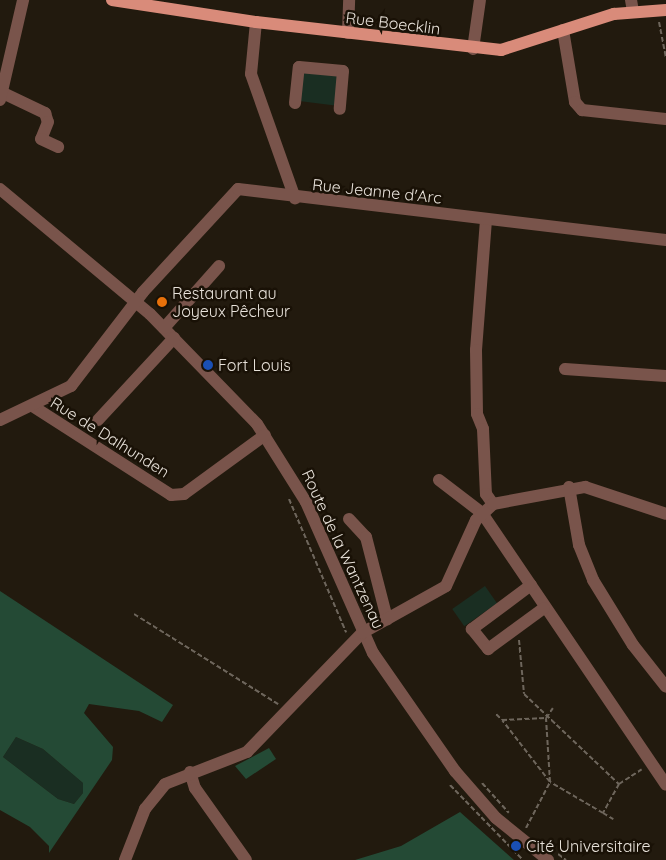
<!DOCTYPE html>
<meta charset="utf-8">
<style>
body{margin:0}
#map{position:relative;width:666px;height:860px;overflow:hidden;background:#221a0e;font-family:Quicksand,sans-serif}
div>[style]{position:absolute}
.green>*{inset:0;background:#1a2e22;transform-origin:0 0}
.forest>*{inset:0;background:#244a35}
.path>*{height:2px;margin-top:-1px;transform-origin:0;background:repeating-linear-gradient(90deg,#6e665c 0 5px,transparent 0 7.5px)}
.minor>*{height:12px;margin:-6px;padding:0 6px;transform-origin:6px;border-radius:6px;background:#79544b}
.major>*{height:12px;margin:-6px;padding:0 6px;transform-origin:6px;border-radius:6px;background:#d98b7a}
.dots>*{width:14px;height:14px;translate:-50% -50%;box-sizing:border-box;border:2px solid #191106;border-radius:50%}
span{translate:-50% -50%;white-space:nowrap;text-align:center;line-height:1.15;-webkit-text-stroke:5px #191106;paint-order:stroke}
.street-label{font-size:16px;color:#e8e2da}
.poi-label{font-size:16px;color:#e8e2da}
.left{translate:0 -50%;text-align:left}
</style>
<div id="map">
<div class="green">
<div style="left:301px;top:69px;width:40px;height:32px;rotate:7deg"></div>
<div style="left:485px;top:586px;width:21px;height:40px;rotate:55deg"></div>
<div style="clip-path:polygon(16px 737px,43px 749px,83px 783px,83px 793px,74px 804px,58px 799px,3px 757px)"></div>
</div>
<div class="forest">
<div style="clip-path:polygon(evenodd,0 591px,173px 705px,162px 722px,139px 711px,89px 704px,84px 713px,113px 747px,112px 760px,49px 853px,49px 846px,30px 827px,0 810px,0 591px,16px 737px,43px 749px,83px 783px,83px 793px,74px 804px,58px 799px,3px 757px,16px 737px)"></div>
<div style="clip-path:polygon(269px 748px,276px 759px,246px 779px,235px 766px)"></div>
<div style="clip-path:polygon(460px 812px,514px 860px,355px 860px,401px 846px)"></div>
</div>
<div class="path">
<div style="left:659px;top:22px;width:36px;rotate:79deg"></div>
<div style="left:289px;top:499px;width:145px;rotate:66.8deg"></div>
<div style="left:134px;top:614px;width:170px;rotate:32deg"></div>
<div style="left:519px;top:640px;width:54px;rotate:84.7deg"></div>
<div style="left:524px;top:694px;width:131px;rotate:43.5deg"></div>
<div style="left:619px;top:784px;width:33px;rotate:119deg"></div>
<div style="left:603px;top:813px;width:61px;rotate:-149.7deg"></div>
<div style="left:550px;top:782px;width:78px;rotate:-127.7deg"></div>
<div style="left:502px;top:720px;width:44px;rotate:-2.6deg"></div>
<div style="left:496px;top:714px;width:8px;rotate:45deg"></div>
<div style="left:482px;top:783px;width:40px;rotate:48deg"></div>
<div style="left:619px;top:784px;width:27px;rotate:-33deg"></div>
<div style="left:450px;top:785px;width:105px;rotate:45.8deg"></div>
<div style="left:603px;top:813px;width:12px;rotate:31deg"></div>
<div style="left:526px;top:828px;width:52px;rotate:-62.4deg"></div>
<div style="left:550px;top:782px;width:64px;rotate:-93.6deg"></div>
<div style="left:546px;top:718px;width:12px;rotate:-55deg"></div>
<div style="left:558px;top:854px;width:10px;rotate:37deg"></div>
</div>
<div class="minor">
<div style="left:631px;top:0;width:11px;rotate:80deg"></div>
<div style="left:256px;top:22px;width:52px;rotate:95.5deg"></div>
<div style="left:251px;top:74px;width:132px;rotate:70.5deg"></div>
<div style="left:563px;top:30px;width:73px;rotate:80.5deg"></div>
<div style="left:575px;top:102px;width:11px;rotate:49deg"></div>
<div style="left:582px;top:110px;width:84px;rotate:6.1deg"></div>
<div style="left:348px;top:33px;width:33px;rotate:-88deg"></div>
<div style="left:473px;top:49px;width:49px;rotate:-81.9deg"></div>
<div style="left:3px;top:93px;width:47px;rotate:25.5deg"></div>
<div style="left:45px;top:113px;width:9px;rotate:72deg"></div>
<div style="left:48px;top:122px;width:18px;rotate:112deg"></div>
<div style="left:41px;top:139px;width:19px;rotate:25deg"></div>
<div style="left:0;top:100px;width:103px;rotate:-77deg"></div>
<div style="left:295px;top:103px;width:36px;rotate:-84deg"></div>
<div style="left:299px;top:67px;width:44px;rotate:5.2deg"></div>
<div style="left:343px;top:71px;width:38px;rotate:95deg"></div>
<div style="left:0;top:189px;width:195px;rotate:39.8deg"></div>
<div style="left:150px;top:314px;width:153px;rotate:45.8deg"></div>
<div style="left:257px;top:424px;width:92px;rotate:57.9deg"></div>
<div style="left:306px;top:502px;width:165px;rotate:66.1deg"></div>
<div style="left:373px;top:653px;width:144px;rotate:55.2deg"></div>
<div style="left:455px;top:771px;width:62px;rotate:48.9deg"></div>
<div style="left:496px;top:818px;width:67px;rotate:38.9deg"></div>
<div style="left:486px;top:220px;width:130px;rotate:94.4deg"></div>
<div style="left:476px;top:350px;width:64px;rotate:89.1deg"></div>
<div style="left:477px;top:414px;width:16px;rotate:68deg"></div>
<div style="left:483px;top:429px;width:65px;rotate:87.4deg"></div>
<div style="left:486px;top:494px;width:12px;rotate:55deg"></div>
<div style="left:164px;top:328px;width:83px;rotate:-48.4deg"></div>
<div style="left:565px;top:369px;width:101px;rotate:4deg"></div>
<div style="left:34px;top:407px;width:163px;rotate:32.7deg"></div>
<div style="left:171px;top:495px;width:13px;rotate:-4deg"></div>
<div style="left:184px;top:494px;width:100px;rotate:-36.1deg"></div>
<div style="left:0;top:420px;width:79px;rotate:-25.6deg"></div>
<div style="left:71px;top:386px;width:118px;rotate:-52.5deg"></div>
<div style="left:143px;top:292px;width:140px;rotate:-47.3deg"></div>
<div style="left:238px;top:189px;width:431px;rotate:6.8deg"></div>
<div style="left:98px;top:420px;width:112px;rotate:-47.2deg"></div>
<div style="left:439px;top:480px;width:54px;rotate:37.5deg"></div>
<div style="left:482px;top:513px;width:328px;rotate:55.9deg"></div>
<div style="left:569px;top:487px;width:59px;rotate:80.2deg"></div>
<div style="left:579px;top:545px;width:38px;rotate:68deg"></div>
<div style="left:593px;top:580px;width:76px;rotate:58.4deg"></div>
<div style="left:633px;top:645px;width:53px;rotate:51.8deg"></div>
<div style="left:349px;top:519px;width:25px;rotate:47deg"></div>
<div style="left:366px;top:537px;width:85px;rotate:75.6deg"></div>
<div style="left:531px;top:585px;width:74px;rotate:143.3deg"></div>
<div style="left:472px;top:629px;width:26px;rotate:51deg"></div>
<div style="left:488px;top:649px;width:69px;rotate:-36.2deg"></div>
<div style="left:190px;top:772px;width:17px;rotate:73deg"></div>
<div style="left:195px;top:788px;width:88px;rotate:54.7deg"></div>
<div style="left:125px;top:860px;width:55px;rotate:-68.6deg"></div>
<div style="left:145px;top:809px;width:32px;rotate:-51deg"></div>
<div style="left:165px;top:784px;width:88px;rotate:-21.3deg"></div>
<div style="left:247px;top:752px;width:165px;rotate:-46deg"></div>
<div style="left:362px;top:633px;width:96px;rotate:-29.2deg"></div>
<div style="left:446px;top:586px;width:72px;rotate:-65.6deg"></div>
<div style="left:476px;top:520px;width:23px;rotate:-43deg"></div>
<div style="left:493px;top:504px;width:94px;rotate:-10.5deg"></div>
<div style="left:585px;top:487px;width:85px;rotate:18.4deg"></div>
</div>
<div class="major">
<div style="left:112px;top:0;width:146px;rotate:8.7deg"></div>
<div style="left:256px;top:22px;width:247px;rotate:6.5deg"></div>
<div style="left:501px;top:50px;width:119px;rotate:-17.7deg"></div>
<div style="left:614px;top:14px;width:52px;rotate:-4.4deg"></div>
</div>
<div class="dots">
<div style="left:162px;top:302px;background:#e8710a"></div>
<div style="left:208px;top:365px;background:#1a4fb4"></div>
<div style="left:516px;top:846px;background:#1a4fb4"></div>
</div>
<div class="street-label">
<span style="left:393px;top:23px;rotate:7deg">Rue Boecklin</span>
<span style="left:377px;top:191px;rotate:6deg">Rue Jeanne d'Arc</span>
<span style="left:110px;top:437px;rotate:32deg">Rue de Dalhunden</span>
<span style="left:343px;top:549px;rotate:65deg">Route de la Wantzenau</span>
</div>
<div class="poi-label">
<span class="left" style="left:172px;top:302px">Restaurant au<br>Joyeux Pêcheur</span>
<span class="left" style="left:218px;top:365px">Fort Louis</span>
<span class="left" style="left:526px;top:846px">Cité Universitaire</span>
</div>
</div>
